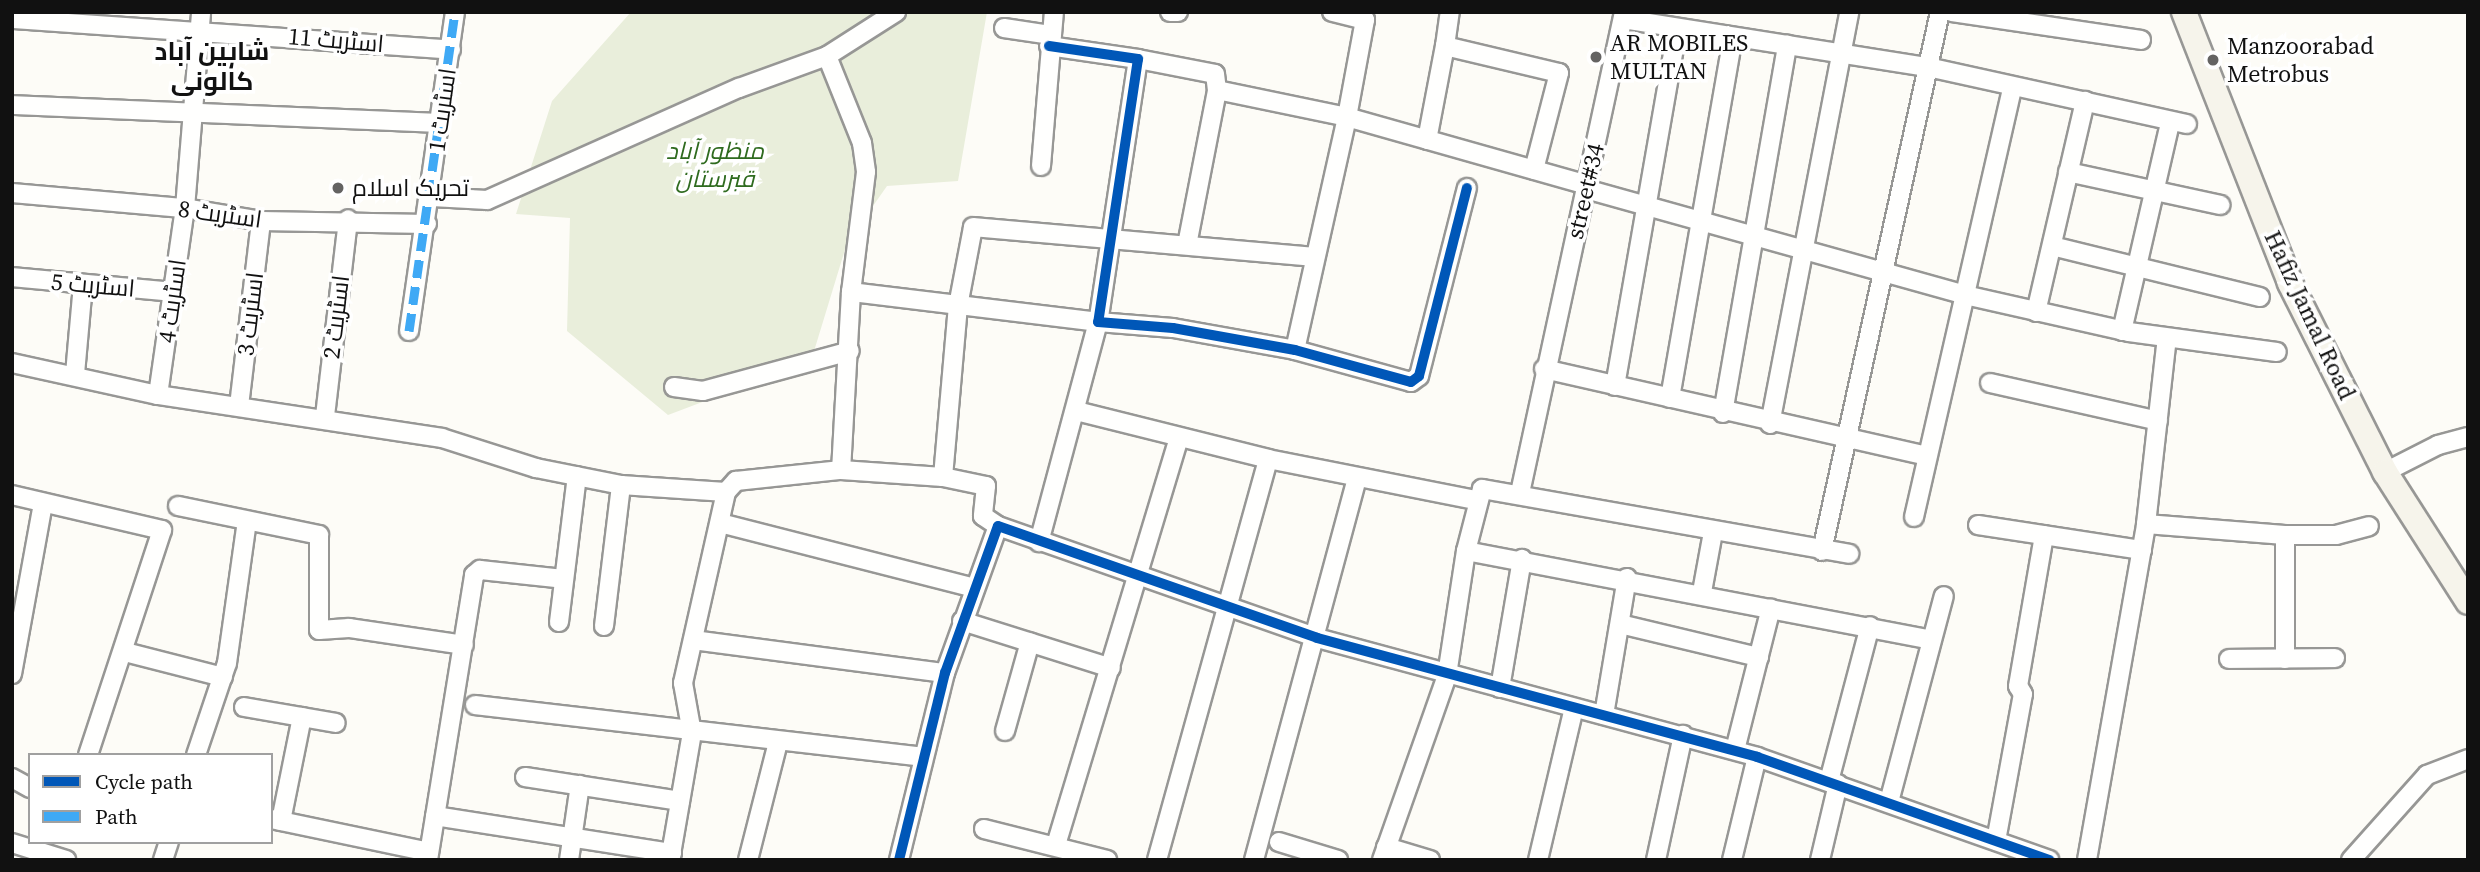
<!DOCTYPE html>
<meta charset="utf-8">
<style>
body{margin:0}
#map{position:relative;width:2480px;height:872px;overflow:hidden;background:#fdfcf7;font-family:"Source Serif 4",Cairo,serif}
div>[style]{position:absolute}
.cemetery>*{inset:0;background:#e9eedb}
.roads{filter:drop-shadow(2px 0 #979795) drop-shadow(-2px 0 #979795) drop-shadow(0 2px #979795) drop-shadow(0 -2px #979795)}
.street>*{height:18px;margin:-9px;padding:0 9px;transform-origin:9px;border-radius:9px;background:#fffffe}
.secondary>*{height:24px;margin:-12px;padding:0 12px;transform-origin:12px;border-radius:12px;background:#f6f4eb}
.quiet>*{height:9px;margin-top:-4.5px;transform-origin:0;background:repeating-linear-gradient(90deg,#3fa9f5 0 18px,transparent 0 27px)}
.cycleway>*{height:10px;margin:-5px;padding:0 5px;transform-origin:5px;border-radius:5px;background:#0057b8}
.dots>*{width:19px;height:19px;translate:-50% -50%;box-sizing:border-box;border:4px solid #fff;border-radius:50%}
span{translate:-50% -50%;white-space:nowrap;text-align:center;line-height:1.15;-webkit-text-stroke:7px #fff;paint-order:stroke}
.street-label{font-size:24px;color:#111}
.poi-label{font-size:24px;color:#111}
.left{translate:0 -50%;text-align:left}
.park-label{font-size:24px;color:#2f6b1f;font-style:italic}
.neighbourhood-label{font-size:26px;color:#111;font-weight:700}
.frame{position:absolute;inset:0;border:14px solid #111;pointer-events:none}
.legend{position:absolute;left:28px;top:753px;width:245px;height:91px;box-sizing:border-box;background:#fff;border:2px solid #a0a0a0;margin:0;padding:9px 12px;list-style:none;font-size:21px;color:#111}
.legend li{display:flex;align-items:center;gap:14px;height:35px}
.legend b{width:35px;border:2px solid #a0a0a0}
</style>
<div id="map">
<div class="cemetery">
<div style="clip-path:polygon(631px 12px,987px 12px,958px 181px,887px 186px,847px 243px,811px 361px,668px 415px,567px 331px,570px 218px,516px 214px,552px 101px)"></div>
</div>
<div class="roads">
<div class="street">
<div style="left:1170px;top:12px;width:8px"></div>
<div style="left:1952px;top:12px;width:191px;rotate:8.4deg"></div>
<div style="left:12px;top:19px;width:440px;rotate:4deg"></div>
<div style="left:1623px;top:19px;width:313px;rotate:9deg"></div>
<div style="left:1932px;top:68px;width:261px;rotate:12.4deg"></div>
<div style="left:1004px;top:28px;width:48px;rotate:8.5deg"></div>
<div style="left:1049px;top:46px;width:90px;rotate:8.3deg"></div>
<div style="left:1138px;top:59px;width:266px;rotate:98.6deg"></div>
<div style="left:1098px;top:322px;width:75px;rotate:4.6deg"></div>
<div style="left:1173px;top:328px;width:124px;rotate:10.2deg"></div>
<div style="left:1295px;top:350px;width:120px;rotate:15.4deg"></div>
<div style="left:1411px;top:382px;width:10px;rotate:-37deg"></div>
<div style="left:1419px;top:376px;width:194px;rotate:-75.7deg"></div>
<div style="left:1445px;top:46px;width:34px;rotate:-82deg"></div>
<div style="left:827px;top:56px;width:94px;rotate:68.1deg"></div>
<div style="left:862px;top:143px;width:29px;rotate:82deg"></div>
<div style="left:866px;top:172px;width:121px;rotate:97.1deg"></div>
<div style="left:851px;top:292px;width:178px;rotate:93.2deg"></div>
<div style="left:1138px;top:59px;width:78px;rotate:11deg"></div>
<div style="left:1215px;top:74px;width:16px;rotate:83deg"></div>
<div style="left:12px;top:105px;width:425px;rotate:2.4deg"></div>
<div style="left:1427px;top:140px;width:96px;rotate:-79.2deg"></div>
<div style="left:1445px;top:46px;width:117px;rotate:13.3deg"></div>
<div style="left:1559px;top:73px;width:100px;rotate:104.5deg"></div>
<div style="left:1041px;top:166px;width:155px;rotate:-85.2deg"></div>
<div style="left:2068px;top:172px;width:156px;rotate:12.2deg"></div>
<div style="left:1586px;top:189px;width:394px;rotate:15.6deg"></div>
<div style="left:1965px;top:295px;width:168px;rotate:12.7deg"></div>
<div style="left:2129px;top:332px;width:149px;rotate:7.7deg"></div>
<div style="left:12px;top:193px;width:174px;rotate:5deg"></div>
<div style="left:185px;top:208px;width:77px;rotate:9.7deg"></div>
<div style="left:261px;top:221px;width:166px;rotate:1deg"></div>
<div style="left:432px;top:197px;width:55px;rotate:3.1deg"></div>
<div style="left:487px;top:200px;width:276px;rotate:-24deg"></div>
<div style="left:739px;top:88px;width:94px;rotate:-20deg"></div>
<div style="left:827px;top:56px;width:82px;rotate:-32.5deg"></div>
<div style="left:1187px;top:245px;width:158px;rotate:-79deg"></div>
<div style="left:1217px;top:90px;width:133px;rotate:11.7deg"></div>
<div style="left:1347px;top:117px;width:99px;rotate:-79.5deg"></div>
<div style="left:1365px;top:20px;width:34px;rotate:-166deg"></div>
<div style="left:2052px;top:246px;width:214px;rotate:13.8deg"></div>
<div style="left:12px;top:277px;width:162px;rotate:5.3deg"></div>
<div style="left:851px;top:292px;width:249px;rotate:6.9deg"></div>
<div style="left:1098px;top:322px;width:228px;rotate:105deg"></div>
<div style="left:2036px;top:312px;width:217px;rotate:-76.9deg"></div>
<div style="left:409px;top:331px;width:322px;rotate:-81.8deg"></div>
<div style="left:2122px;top:331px;width:213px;rotate:-77deg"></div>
<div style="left:1295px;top:350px;width:239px;rotate:-77.4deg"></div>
<div style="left:1347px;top:117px;width:250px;rotate:15.8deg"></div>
<div style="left:12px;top:363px;width:149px;rotate:12.4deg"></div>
<div style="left:158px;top:395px;width:287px;rotate:8.6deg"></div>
<div style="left:442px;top:438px;width:99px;rotate:17.7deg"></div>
<div style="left:536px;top:468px;width:87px;rotate:11.3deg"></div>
<div style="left:621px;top:485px;width:105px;rotate:3.8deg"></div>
<div style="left:1544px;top:369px;width:392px;rotate:12.8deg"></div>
<div style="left:75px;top:374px;width:90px;rotate:-84.9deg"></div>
<div style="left:1990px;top:383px;width:172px;rotate:12.7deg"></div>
<div style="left:1615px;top:386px;width:362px;rotate:-80.1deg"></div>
<div style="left:674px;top:387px;width:29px;rotate:8deg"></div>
<div style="left:703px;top:391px;width:152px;rotate:-15.2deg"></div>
<div style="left:158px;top:395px;width:189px;rotate:-81.8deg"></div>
<div style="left:185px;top:208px;width:197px;rotate:-85.3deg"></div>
<div style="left:1670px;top:398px;width:366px;rotate:-80.1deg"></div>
<div style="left:239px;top:406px;width:186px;rotate:-83.2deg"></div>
<div style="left:1076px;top:411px;width:198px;rotate:14deg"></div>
<div style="left:1268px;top:459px;width:212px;rotate:11.2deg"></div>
<div style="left:1723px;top:413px;width:374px;rotate:-80.1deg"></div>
<div style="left:325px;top:416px;width:198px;rotate:-83.3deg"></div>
<div style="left:1770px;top:424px;width:420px;rotate:-79.1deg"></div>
<div style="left:2385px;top:472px;width:59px;rotate:-27deg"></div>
<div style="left:2438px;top:445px;width:31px;rotate:-15deg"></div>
<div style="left:943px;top:477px;width:172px;rotate:-85deg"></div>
<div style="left:958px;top:306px;width:80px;rotate:-79.2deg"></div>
<div style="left:973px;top:227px;width:343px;rotate:5deg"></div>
<div style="left:1520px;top:493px;width:492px;rotate:-77.8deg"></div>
<div style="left:12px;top:495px;width:154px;rotate:13.1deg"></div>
<div style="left:162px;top:530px;width:237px;rotate:108.2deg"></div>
<div style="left:178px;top:506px;width:144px;rotate:11.6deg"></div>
<div style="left:319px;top:535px;width:95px;rotate:90deg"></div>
<div style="left:319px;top:630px;width:30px;rotate:-4deg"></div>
<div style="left:349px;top:628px;width:116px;rotate:8.4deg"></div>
<div style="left:1914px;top:517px;width:440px;rotate:-77.1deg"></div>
<div style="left:720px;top:523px;width:263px;rotate:14.3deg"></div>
<div style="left:2146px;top:524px;width:139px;rotate:4.5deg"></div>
<div style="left:2285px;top:535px;width:51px"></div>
<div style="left:2336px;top:535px;width:34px;rotate:-15deg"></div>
<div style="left:1978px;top:525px;width:166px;rotate:8.7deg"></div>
<div style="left:1466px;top:551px;width:474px;rotate:10.8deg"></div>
<div style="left:1822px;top:551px;width:552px;rotate:-77.65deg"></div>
<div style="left:1702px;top:592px;width:61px;rotate:-79.6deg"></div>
<div style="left:962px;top:621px;width:156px;rotate:17.5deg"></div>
<div style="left:559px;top:622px;width:147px;rotate:-83deg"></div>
<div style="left:1620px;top:624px;width:143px;rotate:13.4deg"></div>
<div style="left:604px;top:626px;width:142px;rotate:-83.1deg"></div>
<div style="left:693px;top:640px;width:254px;rotate:7.5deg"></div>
<div style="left:125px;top:652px;width:101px;rotate:14.3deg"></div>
<div style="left:2229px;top:659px;width:106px;rotate:-0.5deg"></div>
<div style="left:2285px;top:659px;width:124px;rotate:-90deg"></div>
<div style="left:12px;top:674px;width:174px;rotate:-79.7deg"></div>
<div style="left:1500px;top:688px;width:131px;rotate:-80.3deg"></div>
<div style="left:475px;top:705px;width:450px;rotate:6.6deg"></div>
<div style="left:244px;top:707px;width:93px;rotate:9.9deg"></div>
<div style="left:1604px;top:715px;width:139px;rotate:-80.5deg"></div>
<div style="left:1005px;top:731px;width:92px;rotate:-74.3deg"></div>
<div style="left:1735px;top:750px;width:146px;rotate:-75.8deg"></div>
<div style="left:196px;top:755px;width:97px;rotate:-71.4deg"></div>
<div style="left:227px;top:663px;width:143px;rotate:-82deg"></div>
<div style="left:525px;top:777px;width:157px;rotate:8.8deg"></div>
<div style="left:12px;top:778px;width:21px;rotate:29deg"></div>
<div style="left:1829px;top:781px;width:160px;rotate:-75.2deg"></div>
<div style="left:1889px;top:802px;width:213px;rotate:-75.1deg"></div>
<div style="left:435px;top:816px;width:240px;rotate:8.9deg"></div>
<div style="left:271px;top:819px;width:161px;rotate:11.8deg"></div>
<div style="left:281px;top:821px;width:106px;rotate:-78.6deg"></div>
<div style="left:984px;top:829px;width:127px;rotate:14.1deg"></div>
<div style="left:1996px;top:841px;width:149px;rotate:-79.6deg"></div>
<div style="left:2023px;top:694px;width:9px;rotate:-122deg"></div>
<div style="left:2018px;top:686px;width:153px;rotate:-80.2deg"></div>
<div style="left:1279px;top:842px;width:62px;rotate:17deg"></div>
<div style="left:12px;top:843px;width:57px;rotate:17.5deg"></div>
<div style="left:1056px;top:845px;width:425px;rotate:-73.2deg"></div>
<div style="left:1386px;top:847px;width:46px;rotate:16.5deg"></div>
<div style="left:163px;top:860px;width:19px;rotate:-72deg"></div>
<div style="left:428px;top:860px;width:289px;rotate:-80.8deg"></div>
<div style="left:474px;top:575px;width:8px;rotate:-40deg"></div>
<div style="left:480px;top:570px;width:84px;rotate:6.1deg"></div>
<div style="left:569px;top:860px;width:76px;rotate:-81.7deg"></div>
<div style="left:670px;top:860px;width:129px;rotate:-80.2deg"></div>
<div style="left:692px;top:733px;width:51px;rotate:-100.2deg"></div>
<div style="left:683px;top:683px;width:196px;rotate:-77.3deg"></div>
<div style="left:726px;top:492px;width:15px;rotate:-48deg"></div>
<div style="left:736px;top:481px;width:106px;rotate:-6deg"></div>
<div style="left:841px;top:470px;width:102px;rotate:3.9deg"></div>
<div style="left:943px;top:477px;width:44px;rotate:11.8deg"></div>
<div style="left:986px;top:486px;width:30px;rotate:96deg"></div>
<div style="left:983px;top:516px;width:18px;rotate:34deg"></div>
<div style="left:748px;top:860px;width:122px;rotate:-75.7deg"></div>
<div style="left:899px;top:860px;width:193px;rotate:-76.2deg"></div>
<div style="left:945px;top:673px;width:156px;rotate:-70.2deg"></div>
<div style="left:998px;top:526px;width:338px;rotate:19.3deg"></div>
<div style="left:1317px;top:638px;width:456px;rotate:15.1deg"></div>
<div style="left:1757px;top:757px;width:310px;rotate:19.4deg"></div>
<div style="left:1157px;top:860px;width:416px;rotate:-74.5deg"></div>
<div style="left:1254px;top:860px;width:396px;rotate:-74.9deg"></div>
<div style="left:1382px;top:860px;width:196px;rotate:-70.6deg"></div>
<div style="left:1447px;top:675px;width:125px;rotate:-81.3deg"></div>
<div style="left:1466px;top:551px;width:64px;rotate:-75.5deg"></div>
<div style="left:1482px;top:489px;width:373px;rotate:10deg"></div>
<div style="left:1538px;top:860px;width:156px;rotate:-76.7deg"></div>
<div style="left:1656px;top:860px;width:128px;rotate:-77.8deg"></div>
<div style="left:1732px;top:860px;width:106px;rotate:-76.4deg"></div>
<div style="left:1820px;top:860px;width:78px;rotate:-76.7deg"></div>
<div style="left:2087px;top:860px;width:341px;rotate:-80deg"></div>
<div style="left:2146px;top:524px;width:187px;rotate:-83.6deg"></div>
<div style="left:2351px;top:860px;width:114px;rotate:-48.2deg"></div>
<div style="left:2427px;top:775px;width:44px;rotate:-21.3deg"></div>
</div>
<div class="secondary">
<div style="left:2184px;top:12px;width:291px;rotate:68.6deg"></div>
<div style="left:2290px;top:283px;width:212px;rotate:63.3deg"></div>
<div style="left:2385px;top:472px;width:154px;rotate:57.4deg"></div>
</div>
</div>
<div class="quiet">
<div style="left:409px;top:331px;width:322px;rotate:-81.8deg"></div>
</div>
<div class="cycleway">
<div style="left:1049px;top:46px;width:90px;rotate:8.3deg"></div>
<div style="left:1138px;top:59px;width:266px;rotate:98.6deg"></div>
<div style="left:1098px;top:322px;width:75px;rotate:4.6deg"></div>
<div style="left:1173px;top:328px;width:124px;rotate:10.2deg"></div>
<div style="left:1295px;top:350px;width:120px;rotate:15.4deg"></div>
<div style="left:1411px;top:382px;width:10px;rotate:-37deg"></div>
<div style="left:1419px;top:376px;width:194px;rotate:-75.7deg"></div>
<div style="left:899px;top:860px;width:193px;rotate:-76.2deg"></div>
<div style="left:945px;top:673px;width:156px;rotate:-70.2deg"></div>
<div style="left:998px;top:526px;width:338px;rotate:19.3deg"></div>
<div style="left:1317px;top:638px;width:456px;rotate:15.1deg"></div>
<div style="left:1757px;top:757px;width:310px;rotate:19.4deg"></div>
</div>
<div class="dots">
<div style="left:1596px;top:57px;background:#646362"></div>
<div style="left:2213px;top:60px;background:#646362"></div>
<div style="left:338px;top:188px;background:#646362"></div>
</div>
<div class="street-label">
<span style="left:336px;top:40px;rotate:5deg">اسٹریٹ 11</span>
<span style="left:442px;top:110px;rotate:-82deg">اسٹریٹ 1</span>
<span style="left:1585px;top:191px;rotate:-77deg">street#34</span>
<span style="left:220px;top:214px;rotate:8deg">اسٹریٹ 8</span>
<span style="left:93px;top:285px;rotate:5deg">اسٹریٹ 5</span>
<span style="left:172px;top:301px;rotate:-82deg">اسٹریٹ 4</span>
<span style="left:250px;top:314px;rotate:-83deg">اسٹریٹ 3</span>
<span style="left:2310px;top:315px;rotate:65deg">Hafiz Jamal Road</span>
<span style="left:336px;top:317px;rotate:-83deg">اسٹریٹ 2</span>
</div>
<div class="poi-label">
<span class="left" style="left:1610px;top:57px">AR MOBILES<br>MULTAN</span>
<span class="left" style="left:2227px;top:60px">Manzoorabad<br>Metrobus</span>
<span class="left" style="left:352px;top:188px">تحریک اسلام</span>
</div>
<div class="park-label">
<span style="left:715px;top:165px">منظور آباد<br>قبرستان</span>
</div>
<div class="neighbourhood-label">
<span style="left:212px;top:67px">شاہین آباد<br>کالونی</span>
</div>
<div class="frame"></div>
<ul class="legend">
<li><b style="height:9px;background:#0057b8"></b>Cycle path</li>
<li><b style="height:9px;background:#3fa9f5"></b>Path</li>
</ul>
</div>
